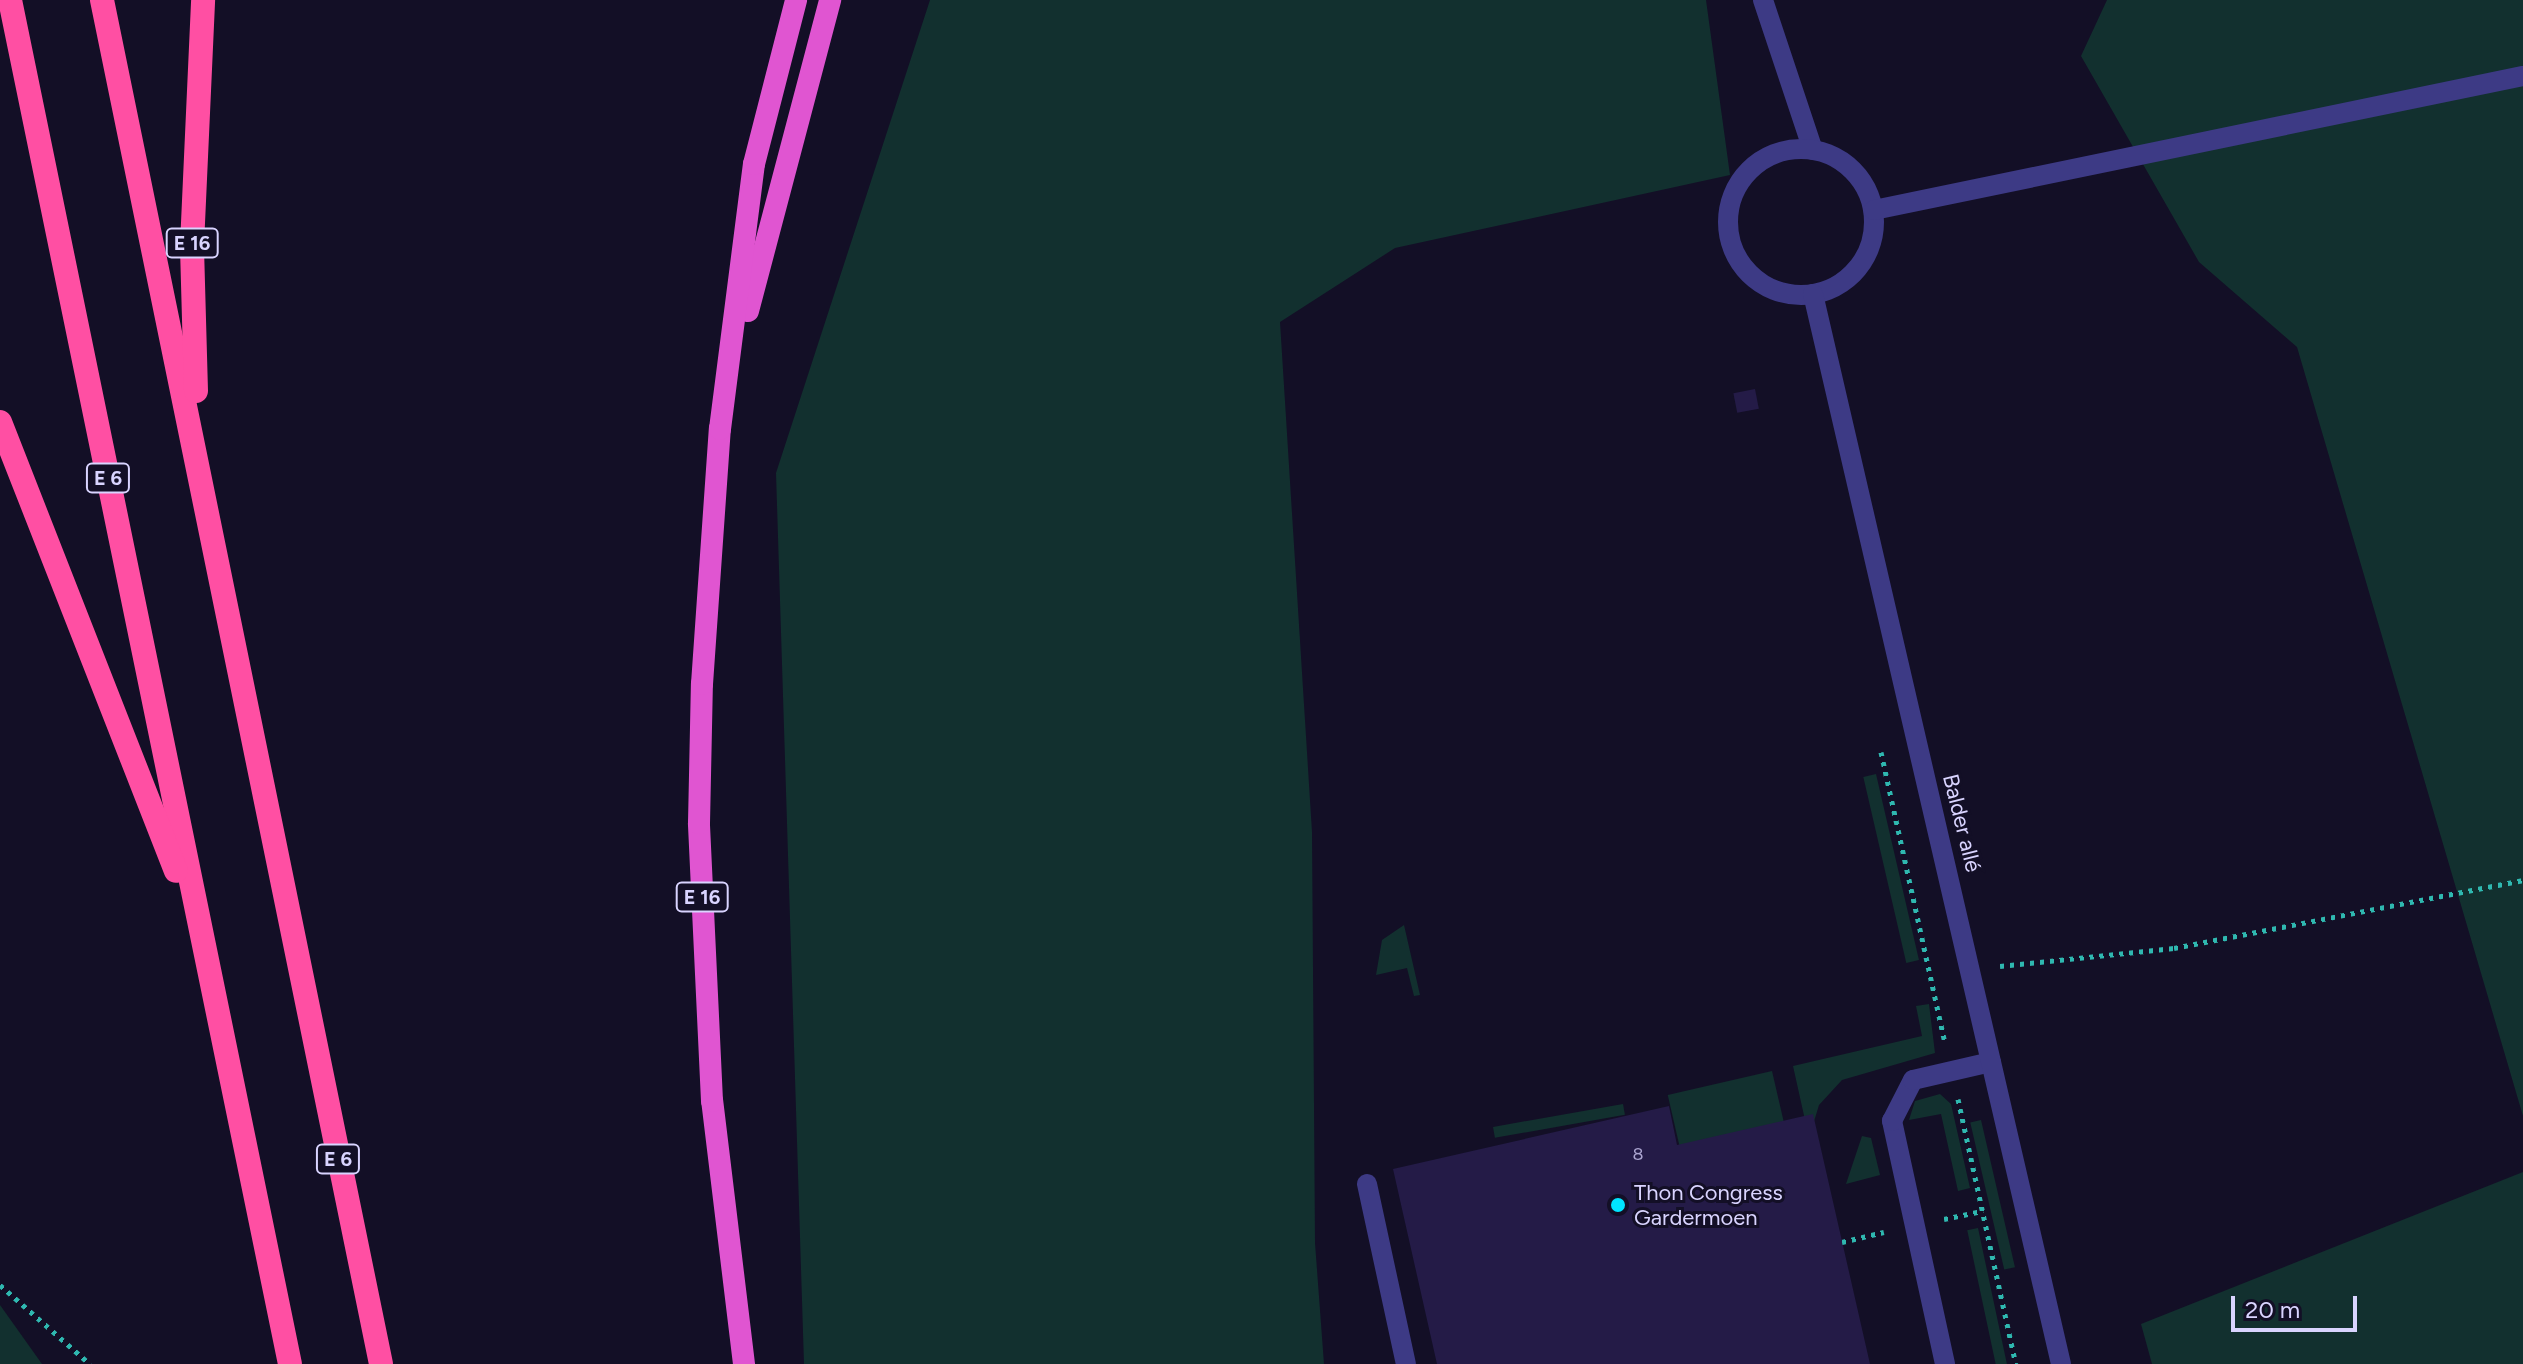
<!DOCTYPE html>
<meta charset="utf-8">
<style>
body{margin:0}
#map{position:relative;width:2523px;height:1364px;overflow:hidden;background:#130f26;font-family:Figtree,sans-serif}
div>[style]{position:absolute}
.green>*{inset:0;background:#12302f;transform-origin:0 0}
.building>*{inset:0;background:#241b47;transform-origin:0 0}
.path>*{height:5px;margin-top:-2.5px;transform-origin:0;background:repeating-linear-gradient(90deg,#2fb8b0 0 4px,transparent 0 10px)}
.service>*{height:20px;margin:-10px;padding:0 10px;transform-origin:10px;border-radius:10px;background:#3d3a85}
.minor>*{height:20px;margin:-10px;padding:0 10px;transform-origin:10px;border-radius:10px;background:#3d3a85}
.minor>.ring{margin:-10px;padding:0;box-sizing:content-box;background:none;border:20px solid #3d3a85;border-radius:50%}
.trunk>*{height:22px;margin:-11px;padding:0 11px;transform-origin:11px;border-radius:11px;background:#e055d1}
.motorway>*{height:24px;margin:-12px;padding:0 12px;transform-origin:12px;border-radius:12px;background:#ff4fa3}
.dots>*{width:22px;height:22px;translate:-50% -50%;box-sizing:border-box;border:4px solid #130f26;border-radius:50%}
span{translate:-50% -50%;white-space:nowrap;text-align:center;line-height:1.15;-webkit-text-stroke:6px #130f26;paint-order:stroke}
.number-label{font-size:18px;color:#aca6d1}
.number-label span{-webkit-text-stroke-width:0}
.shield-label span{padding:2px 6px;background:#130f26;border:2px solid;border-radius:6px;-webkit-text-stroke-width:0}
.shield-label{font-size:20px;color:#d9d4ff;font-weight:700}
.street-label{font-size:22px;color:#d9d4ff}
.poi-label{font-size:22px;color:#d9d4ff}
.left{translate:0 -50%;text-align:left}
.scale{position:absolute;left:2231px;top:1296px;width:126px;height:36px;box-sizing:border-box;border:4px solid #d9d4ff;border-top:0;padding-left:10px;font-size:24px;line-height:28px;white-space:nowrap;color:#d9d4ff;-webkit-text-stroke:6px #130f26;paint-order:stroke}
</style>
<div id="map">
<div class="green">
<div style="clip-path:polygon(930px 0,1706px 0,1730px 175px,1395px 248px,1280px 322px,1312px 832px,1315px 1243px,1324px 1364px,804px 1364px,776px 473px)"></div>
<div style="clip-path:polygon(2107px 0,2523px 0,2523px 1116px,2297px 347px,2199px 262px,2081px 56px)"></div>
<div style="left:1876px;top:774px;width:191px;height:13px;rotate:77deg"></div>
<div style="clip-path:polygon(1404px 925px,1420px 995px,1414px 996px,1407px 968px,1376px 975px,1382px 940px)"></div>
<div style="clip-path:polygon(1929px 1004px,1935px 1053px,1842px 1080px,1819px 1105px,1809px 1138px,1793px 1066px,1922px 1036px,1916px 1006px)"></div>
<div style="left:1772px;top:1071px;width:54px;height:107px;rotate:77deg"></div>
<div style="clip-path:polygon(1940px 1094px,1951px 1104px,1970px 1188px,1958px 1191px,1941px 1114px,1909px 1120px,1915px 1101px)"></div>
<div style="left:1623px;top:1104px;width:11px;height:132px;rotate:80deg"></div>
<div style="left:1981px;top:1120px;width:151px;height:11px;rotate:77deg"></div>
<div style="clip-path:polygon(1862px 1136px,1871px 1138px,1880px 1175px,1846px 1184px)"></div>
<div style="clip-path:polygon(2523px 1172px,2523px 1364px,2152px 1364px,2141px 1324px)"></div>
<div style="left:1978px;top:1228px;width:139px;height:11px;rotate:78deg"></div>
<div style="clip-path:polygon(0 1305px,42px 1364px,0 1364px)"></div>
</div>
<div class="building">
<div style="left:1755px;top:389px;width:20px;height:22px;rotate:79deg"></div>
<div style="clip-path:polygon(1669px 1106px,1677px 1145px,1813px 1114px,1870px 1364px,1437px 1364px,1393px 1169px)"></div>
</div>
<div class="path">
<div style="left:1881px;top:752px;width:298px;rotate:77.6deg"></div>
<div style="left:2000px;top:966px;width:175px;rotate:-5.9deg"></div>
<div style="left:2174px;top:948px;width:356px;rotate:-11deg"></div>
<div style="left:1958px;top:1099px;width:271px;rotate:77.7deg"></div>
<div style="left:1944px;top:1219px;width:40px;rotate:-12deg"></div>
<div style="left:1842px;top:1242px;width:43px;rotate:-13.4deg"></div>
<div style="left:0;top:1285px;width:120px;rotate:41.3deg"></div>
</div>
<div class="service">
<div style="left:1763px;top:0;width:158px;rotate:71.6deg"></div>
<div style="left:1367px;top:1184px;width:184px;rotate:77.8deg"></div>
<div style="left:1945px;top:1364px;width:249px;rotate:-102.3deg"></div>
<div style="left:1892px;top:1121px;width:46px;rotate:-62.9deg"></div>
<div style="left:1913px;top:1080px;width:80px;rotate:-13deg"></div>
</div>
<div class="minor">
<div class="ring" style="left:1728px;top:149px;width:126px;height:126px"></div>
<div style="left:1874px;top:210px;width:663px;rotate:-11.67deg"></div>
<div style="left:1813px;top:294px;width:1098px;rotate:76.95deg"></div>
</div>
<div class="trunk">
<div style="left:748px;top:311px;width:322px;rotate:-75.2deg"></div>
<div style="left:744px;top:1364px;width:265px;rotate:-96.9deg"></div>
<div style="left:712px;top:1101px;width:278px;rotate:-92.7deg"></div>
<div style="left:699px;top:823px;width:139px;rotate:-88.8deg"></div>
<div style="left:702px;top:684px;width:256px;rotate:-86deg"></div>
<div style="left:720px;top:429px;width:267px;rotate:-82.7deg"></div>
<div style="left:754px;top:164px;width:169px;rotate:-75.6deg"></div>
</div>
<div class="motorway">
<div style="left:10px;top:0;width:1392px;rotate:78.4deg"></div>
<div style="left:102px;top:0;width:1392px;rotate:78.44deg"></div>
<div style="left:196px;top:391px;width:146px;rotate:-91.6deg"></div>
<div style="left:192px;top:245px;width:245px;rotate:-87.4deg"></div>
<div style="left:0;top:422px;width:482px;rotate:68.6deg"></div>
</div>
<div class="dots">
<div style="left:1618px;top:1205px;background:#00e5ff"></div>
</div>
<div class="number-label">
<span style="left:1638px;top:1154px">8</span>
</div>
<div class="shield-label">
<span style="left:192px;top:243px">E 16</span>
<span style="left:108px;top:478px">E 6</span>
<span style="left:702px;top:897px">E 16</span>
<span style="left:338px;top:1159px">E 6</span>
</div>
<div class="street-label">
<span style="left:1962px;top:823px;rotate:76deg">Balder allé</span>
</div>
<div class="poi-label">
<span class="left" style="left:1634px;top:1205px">Thon Congress<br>Gardermoen</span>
</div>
<div class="scale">20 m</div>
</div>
